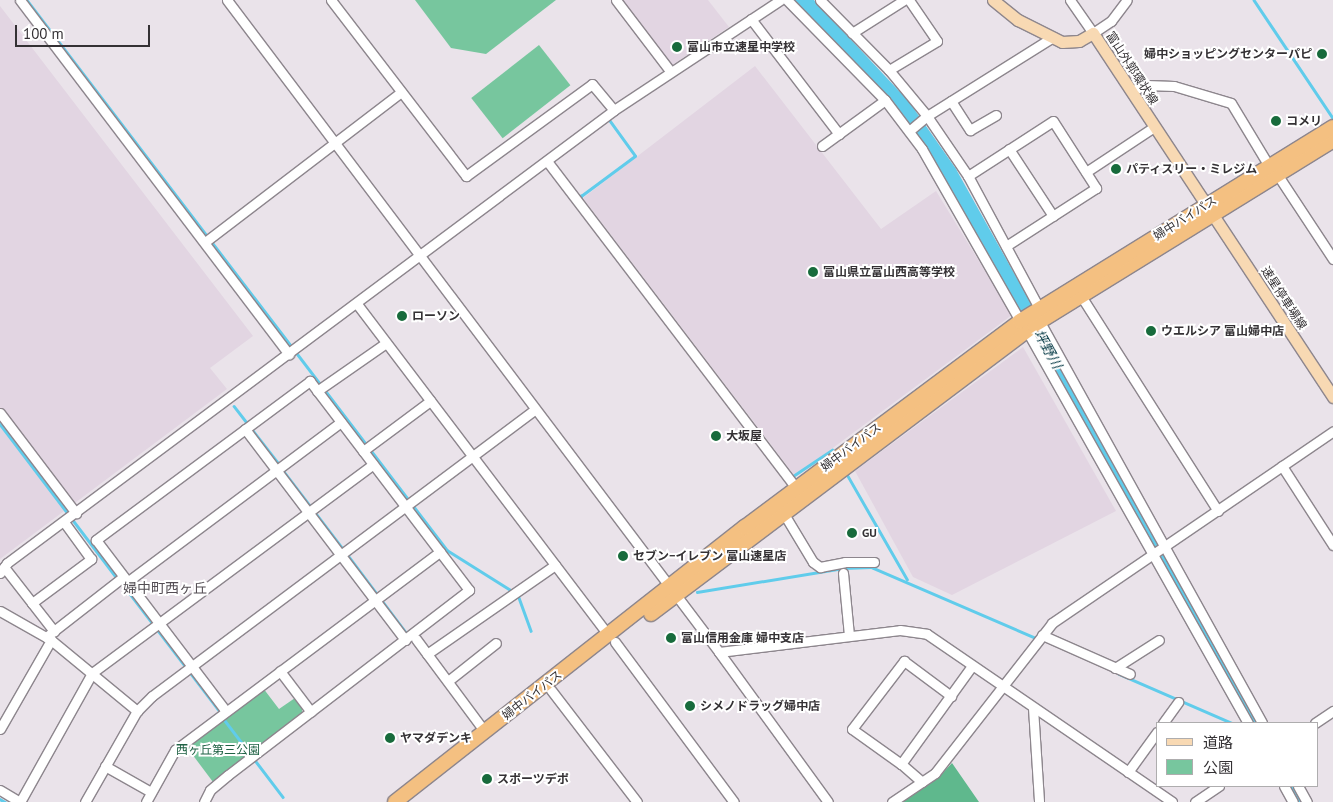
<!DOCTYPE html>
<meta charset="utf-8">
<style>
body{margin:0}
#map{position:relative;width:1333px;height:802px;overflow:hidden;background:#eae3ea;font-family:"PT Sans","Noto Sans JP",sans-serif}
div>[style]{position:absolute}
.built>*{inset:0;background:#e2d5e2}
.green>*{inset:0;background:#77c69e;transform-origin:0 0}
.forest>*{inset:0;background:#5fb88d}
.stream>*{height:2.5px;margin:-1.25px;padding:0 1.25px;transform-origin:1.25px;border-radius:1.25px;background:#60cceb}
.river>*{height:16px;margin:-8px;padding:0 8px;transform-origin:8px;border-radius:8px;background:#60cceb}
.roads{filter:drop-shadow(1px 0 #8d868d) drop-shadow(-1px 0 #8d868d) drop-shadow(0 1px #8d868d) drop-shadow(0 -1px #8d868d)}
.minor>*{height:9px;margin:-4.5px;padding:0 4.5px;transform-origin:4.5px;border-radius:4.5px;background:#fff}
.major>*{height:11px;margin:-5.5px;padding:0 5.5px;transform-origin:5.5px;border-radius:5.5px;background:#f8d9b3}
.highway>*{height:14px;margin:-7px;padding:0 7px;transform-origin:7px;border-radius:7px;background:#f4c081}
.dots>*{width:14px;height:14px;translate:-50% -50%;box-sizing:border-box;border:2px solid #fff;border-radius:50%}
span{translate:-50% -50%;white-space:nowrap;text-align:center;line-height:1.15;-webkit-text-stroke:4px #fff;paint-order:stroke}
.poi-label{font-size:12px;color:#343134;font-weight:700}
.left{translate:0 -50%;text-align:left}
.right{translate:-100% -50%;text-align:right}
.street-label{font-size:12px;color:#343134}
.park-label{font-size:12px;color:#206245}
.water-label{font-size:14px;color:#023743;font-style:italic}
.neighbourhood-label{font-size:14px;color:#544e54}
.legend{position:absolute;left:1156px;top:722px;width:162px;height:65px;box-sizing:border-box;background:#fff;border:1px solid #aeadae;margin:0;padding:6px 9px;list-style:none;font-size:15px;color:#343134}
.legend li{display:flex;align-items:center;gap:10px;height:25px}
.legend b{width:25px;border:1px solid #aeadae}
.scale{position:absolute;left:15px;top:25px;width:135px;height:22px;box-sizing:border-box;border:2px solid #343134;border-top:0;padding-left:6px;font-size:15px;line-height:18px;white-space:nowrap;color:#343134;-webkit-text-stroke:4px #fff;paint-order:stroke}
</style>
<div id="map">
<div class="built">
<div style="clip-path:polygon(619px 0,708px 0,729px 27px,669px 67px)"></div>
<div style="clip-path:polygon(0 6px,253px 336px,210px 368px,227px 389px,0 559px)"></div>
<div style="clip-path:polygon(755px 66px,881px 229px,936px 191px,1012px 315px,795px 476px,583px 198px)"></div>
<div style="clip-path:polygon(1023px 347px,1116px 511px,952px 595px,913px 577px,855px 471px)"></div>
</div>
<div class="green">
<div style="clip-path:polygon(415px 0,556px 0,486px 54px,451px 48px)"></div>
<div style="left:539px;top:45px;width:51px;height:86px;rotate:52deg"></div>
<div style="clip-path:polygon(263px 688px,279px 709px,295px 698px,302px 707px,302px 714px,213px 782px,186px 746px)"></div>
</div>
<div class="forest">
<div style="clip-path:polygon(952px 763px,979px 802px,901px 802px,938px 778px)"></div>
</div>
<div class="stream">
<div style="left:27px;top:0;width:692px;rotate:52.63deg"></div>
<div style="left:447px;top:550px;width:79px;rotate:32.1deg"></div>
<div style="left:1254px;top:0;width:142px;rotate:56.2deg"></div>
<div style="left:581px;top:200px;width:4px;rotate:-90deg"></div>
<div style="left:581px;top:196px;width:67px;rotate:-36.5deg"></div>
<div style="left:635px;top:156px;width:44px;rotate:-125.8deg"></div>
<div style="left:234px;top:406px;width:73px;rotate:52.2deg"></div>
<div style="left:0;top:424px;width:193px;rotate:52.8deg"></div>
<div style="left:282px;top:469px;width:102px;rotate:52.6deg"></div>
<div style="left:793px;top:476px;width:47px;rotate:-33.7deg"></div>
<div style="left:848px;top:476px;width:119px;rotate:60.2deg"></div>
<div style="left:347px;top:554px;width:100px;rotate:53.1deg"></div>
<div style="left:121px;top:582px;width:107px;rotate:52.6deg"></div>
<div style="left:697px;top:592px;width:148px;rotate:-9.3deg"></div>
<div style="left:843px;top:568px;width:28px;rotate:-2deg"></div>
<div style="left:871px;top:567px;width:180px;rotate:23.3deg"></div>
<div style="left:518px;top:595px;width:38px;rotate:70deg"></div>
<div style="left:189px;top:671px;width:53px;rotate:52.7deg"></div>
<div style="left:1119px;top:674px;width:123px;rotate:23.4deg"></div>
<div style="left:223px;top:718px;width:99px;rotate:52.8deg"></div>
<div style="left:0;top:799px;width:6px;rotate:31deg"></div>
</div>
<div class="river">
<div style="left:803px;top:0;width:146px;rotate:46.9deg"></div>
<div style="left:903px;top:107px;width:80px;rotate:55.1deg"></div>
<div style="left:949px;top:173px;width:630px;rotate:60.83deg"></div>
<div style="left:1291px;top:786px;width:18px;rotate:61deg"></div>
</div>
<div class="roads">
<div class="minor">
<div style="left:20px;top:0;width:445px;rotate:52.8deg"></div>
<div style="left:227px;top:0;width:817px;rotate:52.96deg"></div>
<div style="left:719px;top:652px;width:185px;rotate:54deg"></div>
<div style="left:331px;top:0;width:222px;rotate:52.5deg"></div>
<div style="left:466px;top:176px;width:156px;rotate:-36.1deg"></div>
<div style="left:592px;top:84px;width:34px;rotate:50deg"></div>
<div style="left:616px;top:0;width:89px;rotate:52.7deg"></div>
<div style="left:787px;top:0;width:140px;rotate:45.6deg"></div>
<div style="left:885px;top:100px;width:61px;rotate:52.9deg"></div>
<div style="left:922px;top:149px;width:198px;rotate:60.3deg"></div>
<div style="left:820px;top:0;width:98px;rotate:45.4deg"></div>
<div style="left:889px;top:70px;width:60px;rotate:50.4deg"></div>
<div style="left:927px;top:116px;width:73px;rotate:55.7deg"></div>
<div style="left:968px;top:176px;width:150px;rotate:61.7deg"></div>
<div style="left:1070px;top:0;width:40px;rotate:55.1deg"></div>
<div style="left:1093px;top:33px;width:22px;rotate:-34deg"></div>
<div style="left:1111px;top:21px;width:26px;rotate:-53deg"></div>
<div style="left:751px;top:19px;width:145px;rotate:52.6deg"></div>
<div style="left:852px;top:33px;width:62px;rotate:-32.4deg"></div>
<div style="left:889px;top:70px;width:56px;rotate:-31.1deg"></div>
<div style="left:937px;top:41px;width:50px;rotate:-124.3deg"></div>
<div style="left:1131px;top:91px;width:16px;rotate:-22deg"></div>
<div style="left:1146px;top:85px;width:28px;rotate:2deg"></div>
<div style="left:1174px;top:86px;width:59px;rotate:16.6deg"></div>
<div style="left:1231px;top:103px;width:74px;rotate:58.9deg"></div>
<div style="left:951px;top:101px;width:35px;rotate:57deg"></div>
<div style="left:970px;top:130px;width:30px;rotate:-30deg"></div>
<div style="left:909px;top:131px;width:23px;rotate:-40deg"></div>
<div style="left:927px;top:116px;width:149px;rotate:-32.1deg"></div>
<div style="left:822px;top:146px;width:78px;rotate:-36.1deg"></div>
<div style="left:1009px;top:149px;width:80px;rotate:56.7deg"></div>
<div style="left:547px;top:161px;width:411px;rotate:52.7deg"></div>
<div style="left:1086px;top:172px;width:82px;rotate:-33.5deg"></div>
<div style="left:1277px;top:174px;width:102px;rotate:56.6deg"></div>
<div style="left:968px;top:176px;width:101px;rotate:-32.9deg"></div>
<div style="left:1053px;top:121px;width:80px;rotate:57.3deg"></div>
<div style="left:1096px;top:188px;width:107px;rotate:147.2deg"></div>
<div style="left:205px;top:242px;width:247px;rotate:-37.4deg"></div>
<div style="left:1081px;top:296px;width:255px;rotate:57.5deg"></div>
<div style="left:357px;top:304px;width:417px;rotate:52.8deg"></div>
<div style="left:1040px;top:322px;width:458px;rotate:61deg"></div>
<div style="left:1027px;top:331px;width:450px;rotate:60.6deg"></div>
<div style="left:317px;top:391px;width:84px;rotate:-34.8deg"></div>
<div style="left:0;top:413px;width:126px;rotate:52.8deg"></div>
<div style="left:245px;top:429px;width:265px;rotate:52.8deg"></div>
<div style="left:363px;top:451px;width:84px;rotate:-36.7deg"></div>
<div style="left:1282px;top:466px;width:94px;rotate:57.2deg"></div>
<div style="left:784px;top:514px;width:56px;rotate:58.9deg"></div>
<div style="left:813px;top:562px;width:9px;rotate:36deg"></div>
<div style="left:820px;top:567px;width:25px;rotate:-11deg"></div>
<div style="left:845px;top:562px;width:29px"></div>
<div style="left:4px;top:567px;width:46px;rotate:52.1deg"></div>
<div style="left:32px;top:603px;width:74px;rotate:-36.7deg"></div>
<div style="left:91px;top:559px;width:46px;rotate:-126.1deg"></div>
<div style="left:0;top:573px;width:12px;rotate:-55deg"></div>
<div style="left:7px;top:563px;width:757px;rotate:-36.73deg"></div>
<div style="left:614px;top:110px;width:199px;rotate:-33.5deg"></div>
<div style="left:843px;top:573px;width:62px;rotate:84.5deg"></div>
<div style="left:127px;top:582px;width:267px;rotate:-36.8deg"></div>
<div style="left:32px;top:603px;width:36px;rotate:52deg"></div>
<div style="left:0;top:611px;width:59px;rotate:29.6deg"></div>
<div style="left:51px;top:640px;width:112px;rotate:39.5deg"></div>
<div style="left:1042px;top:635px;width:96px;rotate:23.9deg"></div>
<div style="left:46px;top:637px;width:98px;rotate:-37.9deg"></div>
<div style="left:416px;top:639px;width:116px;rotate:53.4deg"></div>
<div style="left:615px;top:642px;width:199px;rotate:53.4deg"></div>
<div style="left:719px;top:652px;width:182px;rotate:-6.9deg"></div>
<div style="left:900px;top:630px;width:27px;rotate:8deg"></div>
<div style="left:927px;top:634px;width:297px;rotate:34.4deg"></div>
<div style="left:427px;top:654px;width:156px;rotate:-34.8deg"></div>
<div style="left:1115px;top:668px;width:52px;rotate:-32.5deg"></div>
<div style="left:280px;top:671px;width:51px;rotate:52.9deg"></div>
<div style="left:448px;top:681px;width:61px;rotate:-38.4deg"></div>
<div style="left:551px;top:690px;width:141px;rotate:52.5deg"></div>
<div style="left:1033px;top:708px;width:94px;rotate:86.3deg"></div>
<div style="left:1163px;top:723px;width:26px;rotate:-54deg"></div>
<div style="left:1315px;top:723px;width:22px;rotate:-34deg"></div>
<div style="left:0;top:729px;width:103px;rotate:-60.2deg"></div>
<div style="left:901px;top:764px;width:60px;rotate:-144.5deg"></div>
<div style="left:852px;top:729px;width:86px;rotate:-52.6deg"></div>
<div style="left:904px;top:661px;width:59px;rotate:36.7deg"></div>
<div style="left:105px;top:766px;width:53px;rotate:29.5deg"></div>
<div style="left:1128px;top:772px;width:49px;rotate:-54.1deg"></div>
<div style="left:922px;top:782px;width:28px;rotate:-139deg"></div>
<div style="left:901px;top:764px;width:121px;rotate:-54.1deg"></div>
<div style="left:1284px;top:786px;width:18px;rotate:61deg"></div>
<div style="left:1298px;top:786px;width:18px;rotate:61deg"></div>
<div style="left:0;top:790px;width:23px;rotate:31deg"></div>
<div style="left:20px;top:802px;width:148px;rotate:-60.8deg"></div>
<div style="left:92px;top:673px;width:350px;rotate:-36.6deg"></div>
<div style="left:85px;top:802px;width:105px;rotate:-60.3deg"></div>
<div style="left:137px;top:711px;width:21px;rotate:-45deg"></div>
<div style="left:152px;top:696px;width:478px;rotate:-36.8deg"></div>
<div style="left:146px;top:802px;width:60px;rotate:-60.9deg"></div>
<div style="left:175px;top:750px;width:331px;rotate:-36.8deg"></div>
<div style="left:204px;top:802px;width:13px;rotate:-63deg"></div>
<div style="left:210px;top:790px;width:23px;rotate:-40deg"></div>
<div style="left:228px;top:775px;width:304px;rotate:-37.5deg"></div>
<div style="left:469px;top:590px;width:263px;rotate:-127.3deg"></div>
<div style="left:310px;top:381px;width:267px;rotate:143.4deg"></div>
<div style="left:96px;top:540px;width:215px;rotate:52.8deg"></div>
<div style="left:892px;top:802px;width:52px;rotate:-34deg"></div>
<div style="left:935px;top:773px;width:190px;rotate:-52deg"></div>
<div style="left:1052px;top:623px;width:340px;rotate:-34.3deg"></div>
<div style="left:1195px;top:802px;width:29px;rotate:-34deg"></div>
</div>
<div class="major">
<div style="left:993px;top:0;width:32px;rotate:39deg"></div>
<div style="left:1018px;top:20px;width:49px;rotate:26.6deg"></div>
<div style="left:1062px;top:42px;width:17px;rotate:-3deg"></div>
<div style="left:1079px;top:41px;width:16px;rotate:-30deg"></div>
<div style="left:1093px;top:33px;width:436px;rotate:56.6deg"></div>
</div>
<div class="highway">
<div style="left:651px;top:614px;width:480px;rotate:-37deg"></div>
<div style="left:1034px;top:325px;width:352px;rotate:-31.7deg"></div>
<div style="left:395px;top:802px;width:445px;rotate:-38.2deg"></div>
<div style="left:745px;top:527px;width:344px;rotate:-36.8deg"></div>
<div style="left:1020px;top:321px;width:368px;rotate:-31.8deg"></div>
</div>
</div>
<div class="dots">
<div style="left:677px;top:47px;background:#186b3c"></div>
<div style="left:1322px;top:54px;background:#186b3c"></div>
<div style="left:1276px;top:121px;background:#186b3c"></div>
<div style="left:1116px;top:169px;background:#186b3c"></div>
<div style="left:813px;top:272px;background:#186b3c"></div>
<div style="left:402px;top:316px;background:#186b3c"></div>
<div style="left:1151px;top:331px;background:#186b3c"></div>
<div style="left:716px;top:436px;background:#186b3c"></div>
<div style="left:852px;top:533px;background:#186b3c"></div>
<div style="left:623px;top:556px;background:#186b3c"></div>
<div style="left:671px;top:638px;background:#186b3c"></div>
<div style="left:690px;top:706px;background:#186b3c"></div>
<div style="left:390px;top:738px;background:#186b3c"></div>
<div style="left:487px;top:779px;background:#186b3c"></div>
</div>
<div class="poi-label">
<span class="left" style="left:687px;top:47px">富山市立速星中学校</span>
<span class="right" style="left:1312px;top:54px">婦中ショッピングセンターパピ</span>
<span class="left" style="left:1286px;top:121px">コメリ</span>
<span class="left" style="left:1126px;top:169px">パティスリー・ミレジム</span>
<span class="left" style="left:823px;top:272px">富山県立富山西高等学校</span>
<span class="left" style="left:412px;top:316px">ローソン</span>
<span class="left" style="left:1161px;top:331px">ウエルシア 富山婦中店</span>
<span class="left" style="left:726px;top:436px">大坂屋</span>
<span class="left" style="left:862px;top:533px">GU</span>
<span class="left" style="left:633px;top:556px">セブン−イレブン 富山速星店</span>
<span class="left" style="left:681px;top:638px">富山信用金庫 婦中支店</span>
<span class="left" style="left:700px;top:706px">シメノドラッグ婦中店</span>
<span class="left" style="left:400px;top:738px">ヤマダデンキ</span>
<span class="left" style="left:497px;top:779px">スポーツデポ</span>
</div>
<div class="street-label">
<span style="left:1132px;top:68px;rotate:57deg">富山外郭環状線</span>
<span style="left:1185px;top:218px;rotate:-32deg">婦中バイパス</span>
<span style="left:1284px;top:298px;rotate:57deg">速星停車場線</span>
<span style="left:851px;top:447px;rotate:-37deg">婦中バイパス</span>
<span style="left:532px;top:695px;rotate:-38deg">婦中バイパス</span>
</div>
<div class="park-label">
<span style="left:218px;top:750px">西ヶ丘第三公園</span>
</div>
<div class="water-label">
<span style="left:1048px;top:349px;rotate:61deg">坪野川</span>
</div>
<div class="neighbourhood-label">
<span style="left:165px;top:588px">婦中町西ヶ丘</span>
</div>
<ul class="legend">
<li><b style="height:6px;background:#f8d9b3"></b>道路</li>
<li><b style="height:14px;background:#77c69e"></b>公園</li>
</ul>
<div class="scale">100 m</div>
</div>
